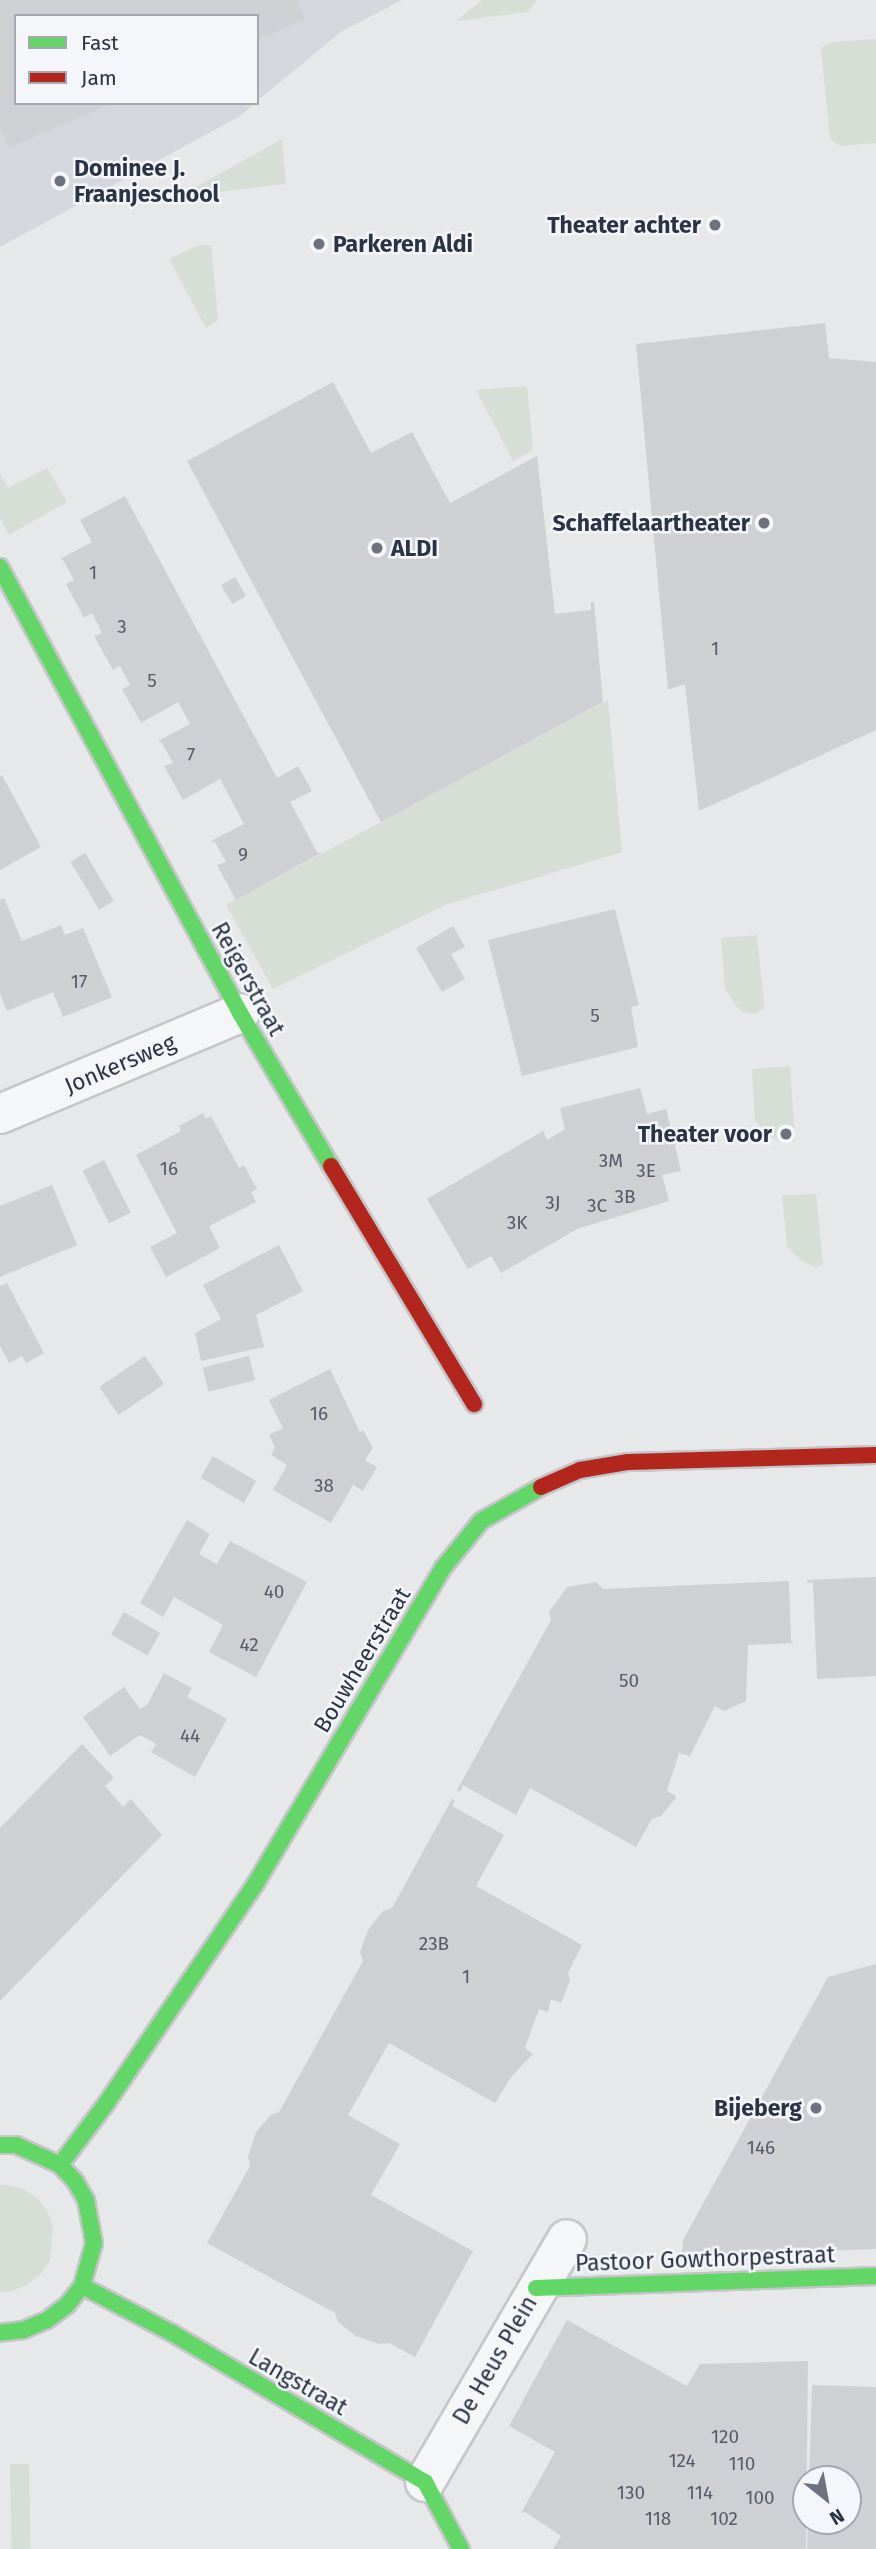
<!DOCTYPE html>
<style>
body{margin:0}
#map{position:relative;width:876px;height:2549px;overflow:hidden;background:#e6e8ea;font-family:"Fira Sans",sans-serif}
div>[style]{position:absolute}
.built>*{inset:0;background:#d4d7dd}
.green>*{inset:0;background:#d6ded6;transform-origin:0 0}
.building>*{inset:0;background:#ced0d3;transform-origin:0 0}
.roads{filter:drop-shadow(2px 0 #c4c6c8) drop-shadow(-2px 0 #c4c6c8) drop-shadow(0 2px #c4c6c8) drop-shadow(0 -2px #c4c6c8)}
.street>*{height:38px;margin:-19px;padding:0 19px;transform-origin:19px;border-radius:19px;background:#f5f6f7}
.fast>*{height:16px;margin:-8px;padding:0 8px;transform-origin:8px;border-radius:8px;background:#63d668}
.jam>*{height:16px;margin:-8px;padding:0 8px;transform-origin:8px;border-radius:8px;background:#b3261e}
.dots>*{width:19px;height:19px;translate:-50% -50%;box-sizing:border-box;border:4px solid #f4f6f9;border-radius:50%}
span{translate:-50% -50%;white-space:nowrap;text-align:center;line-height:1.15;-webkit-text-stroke:5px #f4f6f9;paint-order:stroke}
.number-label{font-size:19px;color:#545c69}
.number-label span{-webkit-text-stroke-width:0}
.poi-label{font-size:23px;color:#2b3445;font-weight:700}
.left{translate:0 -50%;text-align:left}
.right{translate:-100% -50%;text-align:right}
.street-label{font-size:23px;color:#2b3445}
.legend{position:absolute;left:14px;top:14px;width:245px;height:91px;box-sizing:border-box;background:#f4f6f9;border:2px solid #a4a8b1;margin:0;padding:9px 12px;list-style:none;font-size:21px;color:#2b3445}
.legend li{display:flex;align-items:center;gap:14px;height:35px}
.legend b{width:35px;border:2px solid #a4a8b1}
.north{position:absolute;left:792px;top:2465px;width:70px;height:70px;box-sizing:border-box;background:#f4f6f9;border:2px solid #a4a8b1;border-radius:50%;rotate:149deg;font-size:19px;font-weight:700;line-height:28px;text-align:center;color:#2b3445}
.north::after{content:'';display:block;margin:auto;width:24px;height:32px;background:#6c737f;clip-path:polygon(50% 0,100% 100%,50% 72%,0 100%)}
</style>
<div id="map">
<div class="built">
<div style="clip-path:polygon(0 0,402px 0,342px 31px,257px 101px,257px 16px,16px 16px,16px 103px,255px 103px,240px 116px,0 247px)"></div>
</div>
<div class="green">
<div style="clip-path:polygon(482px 0,537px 0,528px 12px,456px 21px)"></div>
<div style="clip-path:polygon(876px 39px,876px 143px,840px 146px,830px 139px,821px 48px,832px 42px)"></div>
<div style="clip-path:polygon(282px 139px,286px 184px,180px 196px)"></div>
<div style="clip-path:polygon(211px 245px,218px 320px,206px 328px,169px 259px,196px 246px)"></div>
<div style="clip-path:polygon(527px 386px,533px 450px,513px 461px,476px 390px)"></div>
<div style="clip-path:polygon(47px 468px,67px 502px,9px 535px,0 518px,0 474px,8px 488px)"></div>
<div style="clip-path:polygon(608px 700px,622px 852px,445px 905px,273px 989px,226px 905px)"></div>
<div style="clip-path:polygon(757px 935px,764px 1004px,763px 1009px,755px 1014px,743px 1012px,736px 1006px,725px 989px,721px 938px)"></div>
<div style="clip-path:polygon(790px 1066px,795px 1141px,782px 1143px,766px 1134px,755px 1120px,752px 1069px)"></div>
<div style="clip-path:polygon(816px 1194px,823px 1264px,816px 1267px,800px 1260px,787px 1246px,782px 1195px)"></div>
<div style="clip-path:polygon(0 2184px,21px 2188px,36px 2197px,47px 2210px,53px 2226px,50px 2261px,40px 2275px,25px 2286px,8px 2292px,0 2292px)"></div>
<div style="left:29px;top:2464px;width:85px;height:19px;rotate:89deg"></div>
</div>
<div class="building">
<div style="clip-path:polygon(0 0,297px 0,305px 19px,257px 40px,257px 16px,16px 16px,16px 103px,112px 103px,9px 148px,0 128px)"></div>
<div style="clip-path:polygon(825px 323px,829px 358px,876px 362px,876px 730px,699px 811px,685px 684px,668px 690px,636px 344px)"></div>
<div style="clip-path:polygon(333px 382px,371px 453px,412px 432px,450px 503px,537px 456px,555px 614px,591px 610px,591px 602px,594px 602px,603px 702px,381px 822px,187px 461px)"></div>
<div style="clip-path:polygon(125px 496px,277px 778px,298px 766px,312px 791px,290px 802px,317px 852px,321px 853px,236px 900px,217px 865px,226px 862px,215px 842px,211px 841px,244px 824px,220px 779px,183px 800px,164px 766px,173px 763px,162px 743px,158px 741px,190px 724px,178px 702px,141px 723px,122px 689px,130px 685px,120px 666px,113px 670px,94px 636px,102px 633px,92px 613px,84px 618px,66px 584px,74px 580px,63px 560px,60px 559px,92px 542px,80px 520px)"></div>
<div style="left:235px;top:577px;width:22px;height:16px;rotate:60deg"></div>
<div style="clip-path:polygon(2px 775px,41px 847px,0 870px,0 776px)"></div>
<div style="left:85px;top:853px;width:56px;height:17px;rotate:59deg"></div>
<div style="clip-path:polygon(4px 898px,22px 941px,61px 925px,65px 935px,83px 928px,112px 997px,63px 1017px,53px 992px,7px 1011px,0 994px,0 900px)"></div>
<div style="clip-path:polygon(615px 909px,639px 1005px,631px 1007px,638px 1047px,522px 1076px,488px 940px)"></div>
<div style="clip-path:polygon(453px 926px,465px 947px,451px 954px,465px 979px,442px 992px,416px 948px)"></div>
<div style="clip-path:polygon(640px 1088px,647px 1114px,666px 1109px,681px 1171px,662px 1175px,669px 1201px,577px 1229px,501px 1273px,491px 1256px,468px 1269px,427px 1199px,543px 1131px,547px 1140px,565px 1129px,560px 1108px)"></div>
<div style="clip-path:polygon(203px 1113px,206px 1119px,211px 1116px,239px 1168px,244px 1165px,257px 1189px,251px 1192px,256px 1202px,209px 1226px,220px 1248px,166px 1277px,150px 1247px,177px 1233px,136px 1155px,181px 1131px,179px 1126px)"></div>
<div style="left:104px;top:1160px;width:59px;height:24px;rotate:63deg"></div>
<div style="clip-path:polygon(52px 1185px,77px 1245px,0 1277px,0 1206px)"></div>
<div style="clip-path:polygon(279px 1245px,303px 1291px,256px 1315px,264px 1347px,201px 1361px,195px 1333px,221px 1319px,203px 1285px)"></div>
<div style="clip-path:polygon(7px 1283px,44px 1353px,26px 1363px,22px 1356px,9px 1363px,0 1346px,0 1286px)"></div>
<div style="left:145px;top:1356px;width:34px;height:55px;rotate:56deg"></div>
<div style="left:249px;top:1356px;width:25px;height:48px;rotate:76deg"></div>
<div style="clip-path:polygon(330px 1369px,360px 1432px,363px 1430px,373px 1448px,365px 1460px,377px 1467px,363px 1491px,353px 1485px,331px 1523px,273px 1490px,287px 1465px,271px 1455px,275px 1447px,269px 1435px,283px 1428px,269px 1400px)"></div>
<div style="left:213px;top:1456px;width:50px;height:25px;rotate:30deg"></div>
<div style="clip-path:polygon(187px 1520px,210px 1534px,199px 1554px,217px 1564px,230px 1541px,307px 1582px,256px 1677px,209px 1652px,223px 1625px,174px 1597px,163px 1617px,140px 1603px)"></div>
<div style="clip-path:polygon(876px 1577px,876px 1676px,817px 1679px,813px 1582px,807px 1583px,807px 1580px)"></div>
<div style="clip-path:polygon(789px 1581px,791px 1641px,794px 1643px,748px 1645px,746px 1701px,724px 1711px,715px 1706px,690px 1756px,679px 1753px,667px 1791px,676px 1796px,675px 1799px,661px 1816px,652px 1819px,636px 1847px,530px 1788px,516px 1815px,463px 1785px,460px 1792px,457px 1790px,551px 1620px,549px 1612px,567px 1587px,596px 1582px,603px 1589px)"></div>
<div style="left:124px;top:1612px;width:42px;height:26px;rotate:30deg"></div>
<div style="clip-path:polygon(164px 1673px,192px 1688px,187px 1697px,227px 1719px,195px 1777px,151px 1752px,156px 1744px,140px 1735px,110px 1756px,83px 1717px,124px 1687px,140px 1709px,147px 1705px)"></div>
<div style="clip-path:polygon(82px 1744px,114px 1778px,105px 1786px,123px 1807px,131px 1799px,162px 1835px,0 2001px,0 1828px)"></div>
<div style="clip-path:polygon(452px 1799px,455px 1801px,452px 1806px,504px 1835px,476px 1886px,582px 1945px,568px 1973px,570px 1981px,561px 2003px,551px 1999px,548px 2012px,539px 2009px,525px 2048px,533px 2054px,511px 2077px,495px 2103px,389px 2043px,348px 2115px,400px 2144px,371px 2195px,473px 2251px,415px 2357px,389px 2343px,379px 2344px,356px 2336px,338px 2322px,335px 2313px,207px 2243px,250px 2166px,248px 2157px,256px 2132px,271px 2115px,279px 2112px,363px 1961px,360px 1952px,368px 1930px,383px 1911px,392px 1908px)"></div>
<div style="clip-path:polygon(876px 1964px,876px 2249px,682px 2256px,683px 2240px,828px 1977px)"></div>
<div style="clip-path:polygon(567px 2320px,687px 2386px,700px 2364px,808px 2361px,806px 2549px,553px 2549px,561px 2536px,525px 2512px,521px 2513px,555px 2452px,509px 2426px)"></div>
<div style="clip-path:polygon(812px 2385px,876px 2387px,876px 2549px,807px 2549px,808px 2521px,848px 2521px,848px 2479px,809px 2479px)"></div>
</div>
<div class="roads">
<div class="street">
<div style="left:0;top:1114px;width:260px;rotate:-22.8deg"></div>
<div style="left:425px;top:2482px;width:281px;rotate:-59.7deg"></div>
</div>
<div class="fast">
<div style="left:0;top:567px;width:506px;rotate:61.71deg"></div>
<div style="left:240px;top:1013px;width:178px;rotate:59.3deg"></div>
<div style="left:0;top:2145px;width:16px"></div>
<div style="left:16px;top:2145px;width:48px;rotate:24.4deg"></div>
<div style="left:60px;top:2165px;width:22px;rotate:47deg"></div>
<div style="left:75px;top:2181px;width:22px;rotate:60deg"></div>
<div style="left:86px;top:2200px;width:44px;rotate:79.5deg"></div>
<div style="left:94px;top:2243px;width:45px;rotate:105.6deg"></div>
<div style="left:82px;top:2286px;width:24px;rotate:128deg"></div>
<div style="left:67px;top:2305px;width:25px;rotate:143deg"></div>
<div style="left:47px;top:2320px;width:26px;rotate:157deg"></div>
<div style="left:23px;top:2330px;width:23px;rotate:173deg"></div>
<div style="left:60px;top:2165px;width:76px;rotate:-53deg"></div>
<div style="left:106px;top:2104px;width:267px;rotate:-55.8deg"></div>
<div style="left:256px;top:1883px;width:366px;rotate:-59.3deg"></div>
<div style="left:443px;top:1568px;width:60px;rotate:-51deg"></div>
<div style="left:481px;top:1521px;width:69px;rotate:-29.5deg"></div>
<div style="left:82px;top:2286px;width:102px;rotate:27.6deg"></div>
<div style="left:172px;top:2333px;width:294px;rotate:30.5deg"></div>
<div style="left:425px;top:2482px;width:76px;rotate:61.8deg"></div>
<div style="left:536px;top:2288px;width:340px;rotate:-2deg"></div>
</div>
<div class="jam">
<div style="left:331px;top:1166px;width:278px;rotate:59deg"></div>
<div style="left:541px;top:1487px;width:43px;rotate:-23.6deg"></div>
<div style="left:580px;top:1470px;width:49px;rotate:-9.5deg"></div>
<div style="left:628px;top:1462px;width:248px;rotate:-1.6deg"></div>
</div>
</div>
<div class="dots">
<div style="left:60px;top:181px;background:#6c737f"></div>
<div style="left:715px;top:225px;background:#6c737f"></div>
<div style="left:319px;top:244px;background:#6c737f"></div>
<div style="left:764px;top:523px;background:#6c737f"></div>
<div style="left:377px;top:548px;background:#6c737f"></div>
<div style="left:786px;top:1134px;background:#6c737f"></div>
<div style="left:816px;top:2108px;background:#6c737f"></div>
</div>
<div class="number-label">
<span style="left:93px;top:573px">1</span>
<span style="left:122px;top:627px">3</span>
<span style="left:715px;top:649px">1</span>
<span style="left:152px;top:681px">5</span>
<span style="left:191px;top:755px">7</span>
<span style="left:243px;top:855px">9</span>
<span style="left:79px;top:982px">17</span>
<span style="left:595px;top:1016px">5</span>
<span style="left:611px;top:1161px">3M</span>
<span style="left:169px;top:1169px">16</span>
<span style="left:646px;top:1171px">3E</span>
<span style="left:625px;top:1197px">3B</span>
<span style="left:553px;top:1203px">3J</span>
<span style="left:597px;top:1206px">3C</span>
<span style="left:517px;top:1223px">3K</span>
<span style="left:319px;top:1414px">16</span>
<span style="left:324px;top:1486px">38</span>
<span style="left:274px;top:1592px">40</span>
<span style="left:249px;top:1645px">42</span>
<span style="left:629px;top:1681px">50</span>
<span style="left:190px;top:1736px">44</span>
<span style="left:434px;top:1944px">23B</span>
<span style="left:466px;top:1977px">1</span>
<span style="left:761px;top:2148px">146</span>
<span style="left:725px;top:2437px">120</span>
<span style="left:682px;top:2461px">124</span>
<span style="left:742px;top:2464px">110</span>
<span style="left:631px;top:2493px">130</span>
<span style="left:700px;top:2493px">114</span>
<span style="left:760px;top:2498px">100</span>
<span style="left:658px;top:2519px">118</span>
<span style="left:724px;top:2519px">102</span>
</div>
<div class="poi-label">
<span class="left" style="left:74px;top:181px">Dominee J.<br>Fraanjeschool</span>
<span class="right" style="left:701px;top:225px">Theater achter</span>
<span class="left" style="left:333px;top:244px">Parkeren Aldi</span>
<span class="right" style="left:750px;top:523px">Schaffelaartheater</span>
<span class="left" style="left:391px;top:548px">ALDI</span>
<span class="right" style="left:772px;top:1134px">Theater voor</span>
<span class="right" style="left:802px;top:2108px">Bijeberg</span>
</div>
<div class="street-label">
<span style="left:248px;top:979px;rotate:61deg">Reigerstraat</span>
<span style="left:120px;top:1064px;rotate:-23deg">Jonkersweg</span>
<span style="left:362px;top:1660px;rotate:-59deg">Bouwheerstraat</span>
<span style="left:705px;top:2259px;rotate:-2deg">Pastoor Gowthorpestraat</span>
<span style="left:495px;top:2360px;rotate:-60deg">De Heus Plein</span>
<span style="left:298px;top:2382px;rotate:30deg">Langstraat</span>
</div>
<ul class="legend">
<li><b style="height:9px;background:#63d668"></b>Fast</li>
<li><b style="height:9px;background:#b3261e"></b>Jam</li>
</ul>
<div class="north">N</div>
</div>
